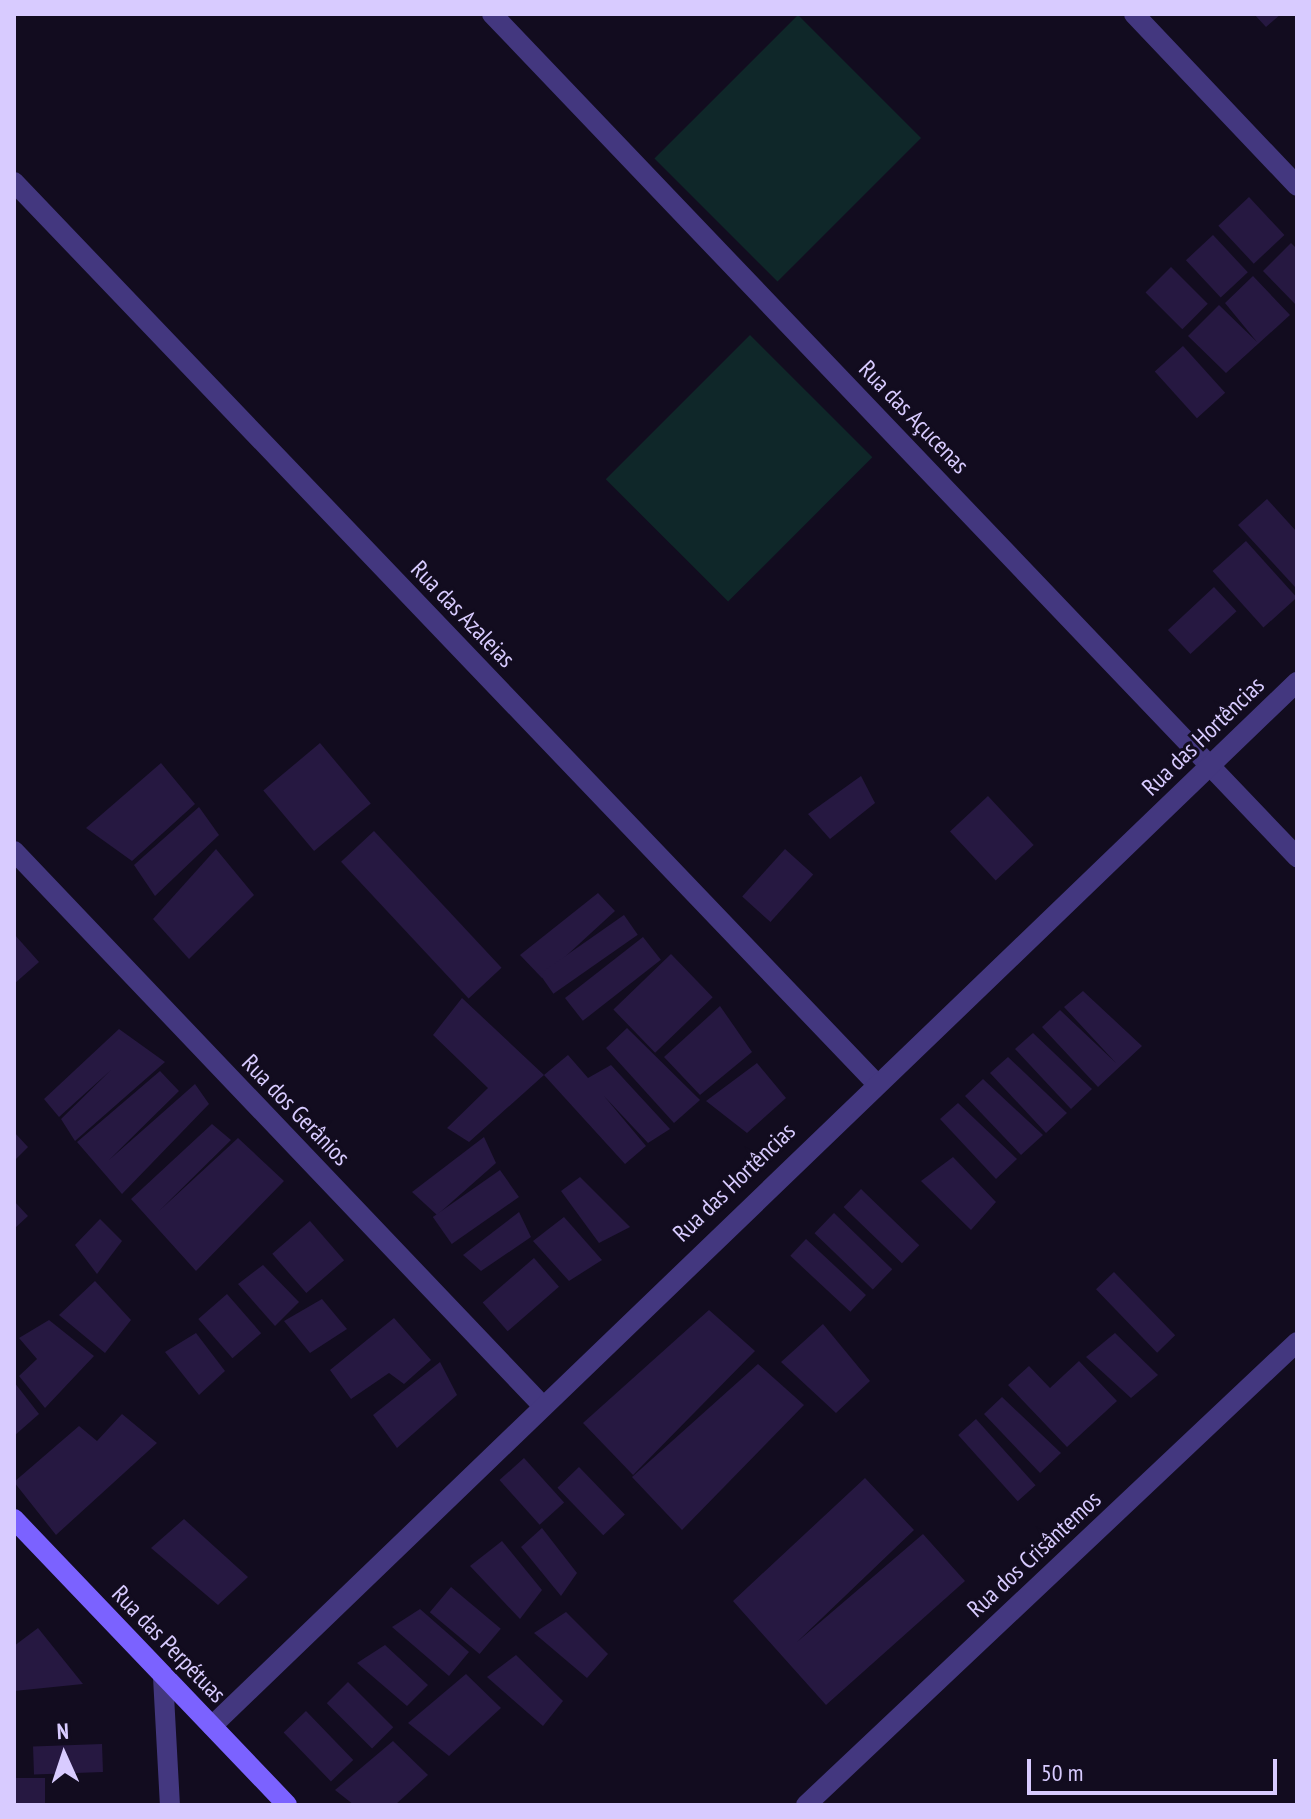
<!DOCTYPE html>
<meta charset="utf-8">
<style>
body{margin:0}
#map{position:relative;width:1311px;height:1819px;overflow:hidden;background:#120c1f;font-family:"PT Sans Narrow",sans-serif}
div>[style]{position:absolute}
.green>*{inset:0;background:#0f2729;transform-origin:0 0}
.building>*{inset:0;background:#261841;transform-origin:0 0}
.street>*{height:20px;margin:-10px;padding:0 10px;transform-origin:10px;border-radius:10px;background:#43377f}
.secondary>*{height:20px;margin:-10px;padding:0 10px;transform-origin:10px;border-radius:10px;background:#7b62ff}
span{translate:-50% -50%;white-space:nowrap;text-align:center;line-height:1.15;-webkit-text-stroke:6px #120c1f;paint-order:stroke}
.street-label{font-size:24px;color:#d8cbff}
.frame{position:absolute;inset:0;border:16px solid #d8cbff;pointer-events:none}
.north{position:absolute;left:24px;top:1715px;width:80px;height:80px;-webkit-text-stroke:6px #120c1f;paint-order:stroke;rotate:357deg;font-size:22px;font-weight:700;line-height:32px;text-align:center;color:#d8cbff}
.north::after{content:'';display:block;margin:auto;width:28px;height:36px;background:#d8cbff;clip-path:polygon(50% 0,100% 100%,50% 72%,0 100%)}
.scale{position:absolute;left:1027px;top:1759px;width:250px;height:36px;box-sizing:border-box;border:4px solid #d8cbff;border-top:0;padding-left:10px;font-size:24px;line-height:28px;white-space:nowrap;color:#d8cbff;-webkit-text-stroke:6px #120c1f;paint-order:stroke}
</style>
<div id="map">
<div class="green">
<div style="left:798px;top:15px;width:174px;height:203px;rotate:45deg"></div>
<div style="left:750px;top:335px;width:173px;height:204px;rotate:45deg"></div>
</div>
<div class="building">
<div style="clip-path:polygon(1254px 14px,1281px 14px,1266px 27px)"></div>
<div style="left:1249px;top:197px;width:52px;height:42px;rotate:47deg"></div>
<div style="left:1213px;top:235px;width:51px;height:37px;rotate:47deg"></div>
<div style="clip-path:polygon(1291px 243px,1297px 249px,1297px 306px,1263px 271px)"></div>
<div style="left:1171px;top:267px;width:52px;height:36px;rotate:45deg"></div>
<div style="clip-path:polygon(1253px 276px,1290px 315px,1226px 373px,1188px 336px,1219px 305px,1257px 342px,1225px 303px)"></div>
<div style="left:1183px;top:346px;width:63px;height:38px;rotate:48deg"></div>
<div style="clip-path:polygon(1267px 499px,1297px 532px,1295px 587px,1238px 525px)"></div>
<div style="left:1246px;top:541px;width:76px;height:45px;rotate:48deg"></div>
<div style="left:1214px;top:587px;width:33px;height:63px;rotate:47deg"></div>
<div style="left:320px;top:743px;width:79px;height:74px;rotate:50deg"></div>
<div style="clip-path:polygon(161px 763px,195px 804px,132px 861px,86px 828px)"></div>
<div style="clip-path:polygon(861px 776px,875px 803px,830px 839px,808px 814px)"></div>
<div style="left:988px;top:796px;width:67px;height:52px;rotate:47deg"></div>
<div style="clip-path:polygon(199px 807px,219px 835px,155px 896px,134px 865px)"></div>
<div style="left:374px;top:831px;width:187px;height:45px;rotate:47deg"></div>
<div style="clip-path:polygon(216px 849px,254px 895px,189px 959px,153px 919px)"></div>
<div style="left:785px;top:849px;width:38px;height:64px;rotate:42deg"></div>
<div style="clip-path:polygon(598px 893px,615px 911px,542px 978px,520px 955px)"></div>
<div style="left:624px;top:915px;width:24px;height:103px;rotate:55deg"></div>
<div style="clip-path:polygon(14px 934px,39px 962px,14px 984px)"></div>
<div style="left:643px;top:937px;width:29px;height:99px;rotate:52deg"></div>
<div style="left:671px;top:954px;width:60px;height:80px;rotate:46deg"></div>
<div style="clip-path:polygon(1083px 991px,1142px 1046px,1098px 1087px,1042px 1027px,1060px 1010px,1116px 1063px,1064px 1007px)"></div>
<div style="clip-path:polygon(462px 998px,544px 1075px,469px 1142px,447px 1128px,488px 1088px,433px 1035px)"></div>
<div style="clip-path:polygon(720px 1006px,752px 1052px,700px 1095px,664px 1057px)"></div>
<div style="clip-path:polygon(627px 1028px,700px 1100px,674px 1123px,606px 1048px)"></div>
<div style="clip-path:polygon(119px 1029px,165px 1062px,75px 1141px,61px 1119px,111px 1070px,59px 1117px,44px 1099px)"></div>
<div style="clip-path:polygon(1033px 1033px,1092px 1089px,1071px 1109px,1015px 1049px)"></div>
<div style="clip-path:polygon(568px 1055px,588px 1078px,611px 1065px,670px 1129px,648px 1143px,604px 1096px,646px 1146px,625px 1164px,544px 1075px)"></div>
<div style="clip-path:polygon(1008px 1057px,1067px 1113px,1046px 1133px,990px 1073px)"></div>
<div style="clip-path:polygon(757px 1063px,786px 1098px,747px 1133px,706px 1101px)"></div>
<div style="clip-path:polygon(160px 1071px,179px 1091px,109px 1160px,195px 1084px,209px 1104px,122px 1194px,77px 1142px)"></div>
<div style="clip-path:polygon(983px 1079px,1043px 1135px,1021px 1155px,965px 1096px)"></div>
<div style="clip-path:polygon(958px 1103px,1017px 1159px,996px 1179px,940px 1119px)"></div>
<div style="clip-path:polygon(212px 1124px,231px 1140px,159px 1211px,238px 1138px,284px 1181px,196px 1271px,131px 1199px)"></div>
<div style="clip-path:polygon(14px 1132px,28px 1147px,14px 1161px)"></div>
<div style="clip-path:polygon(484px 1137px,496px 1163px,437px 1215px,412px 1192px)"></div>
<div style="clip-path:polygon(953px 1157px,996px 1202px,971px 1230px,921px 1181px)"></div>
<div style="left:500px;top:1170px;width:33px;height:82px;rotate:55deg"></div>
<div style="clip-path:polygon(580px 1177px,630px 1227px,599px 1243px,561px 1191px)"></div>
<div style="left:861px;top:1189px;width:81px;height:25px;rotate:44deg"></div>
<div style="clip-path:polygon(14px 1201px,28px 1216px,14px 1229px)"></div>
<div style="clip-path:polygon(519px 1212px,531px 1237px,481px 1271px,463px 1255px)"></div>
<div style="left:834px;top:1213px;width:81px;height:28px;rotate:44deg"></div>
<div style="clip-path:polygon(564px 1217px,602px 1260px,569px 1281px,533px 1241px)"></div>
<div style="clip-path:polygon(100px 1219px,122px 1241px,97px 1274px,75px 1245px)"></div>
<div style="left:310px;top:1221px;width:52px;height:50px;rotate:49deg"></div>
<div style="left:806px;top:1239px;width:82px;height:23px;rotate:43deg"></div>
<div style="left:534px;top:1258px;width:38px;height:68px;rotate:49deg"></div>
<div style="clip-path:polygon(263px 1265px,299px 1302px,275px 1326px,238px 1284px)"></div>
<div style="left:1114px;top:1272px;width:88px;height:25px;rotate:46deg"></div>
<div style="clip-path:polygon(95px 1281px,131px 1320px,105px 1353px,59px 1315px)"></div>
<div style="left:227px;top:1294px;width:52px;height:38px;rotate:49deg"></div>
<div style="clip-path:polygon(322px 1299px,347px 1329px,310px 1353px,284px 1321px)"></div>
<div style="clip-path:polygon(709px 1310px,755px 1351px,633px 1475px,583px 1423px)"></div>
<div style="clip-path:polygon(394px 1318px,431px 1360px,404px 1384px,389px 1373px,351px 1399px,330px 1370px)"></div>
<div style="clip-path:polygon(49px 1320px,94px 1356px,45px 1408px,19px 1376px,37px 1359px,19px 1338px)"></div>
<div style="clip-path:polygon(823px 1324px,870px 1381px,836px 1413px,781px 1362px)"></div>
<div style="clip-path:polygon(196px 1333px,225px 1371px,199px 1395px,165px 1352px)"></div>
<div style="clip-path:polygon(1115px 1333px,1158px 1375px,1131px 1398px,1086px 1357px)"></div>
<div style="clip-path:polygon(1079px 1361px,1117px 1401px,1067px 1447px,1008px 1385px,1029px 1366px,1050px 1388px)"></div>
<div style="clip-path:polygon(440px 1362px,457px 1395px,397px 1448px,373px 1415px)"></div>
<div style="clip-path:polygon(758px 1364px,804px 1405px,682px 1530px,632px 1477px)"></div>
<div style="clip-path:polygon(14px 1382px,39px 1414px,14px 1436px)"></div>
<div style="clip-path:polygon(1002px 1397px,1061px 1453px,1040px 1473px,984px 1414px)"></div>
<div style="clip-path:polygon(122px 1414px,157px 1443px,56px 1535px,14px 1482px,79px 1426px,97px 1441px)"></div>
<div style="left:976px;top:1419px;width:89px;height:24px;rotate:48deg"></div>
<div style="left:524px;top:1458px;width:60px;height:33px;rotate:48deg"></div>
<div style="left:579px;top:1467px;width:66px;height:30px;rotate:46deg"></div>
<div style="clip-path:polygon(865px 1478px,914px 1530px,797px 1642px,923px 1534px,965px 1581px,826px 1705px,733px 1601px)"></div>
<div style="clip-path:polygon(184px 1519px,248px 1577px,218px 1605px,151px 1548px)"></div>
<div style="clip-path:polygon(542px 1528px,577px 1573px,561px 1596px,521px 1547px)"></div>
<div style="clip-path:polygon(502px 1541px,542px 1590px,520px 1619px,470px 1566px)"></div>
<div style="left:451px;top:1587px;width:65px;height:33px;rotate:40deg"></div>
<div style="clip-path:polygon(420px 1609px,469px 1652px,449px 1676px,392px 1627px)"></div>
<div style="clip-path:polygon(566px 1612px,608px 1654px,587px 1678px,534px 1633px)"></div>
<div style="clip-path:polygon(38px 1628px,83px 1684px,14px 1691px,14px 1646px)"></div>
<div style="clip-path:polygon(385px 1645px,428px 1685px,407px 1706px,357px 1663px)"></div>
<div style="clip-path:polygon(516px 1655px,563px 1701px,543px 1726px,487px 1677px)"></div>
<div style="clip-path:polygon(466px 1674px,501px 1708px,449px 1756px,408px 1723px)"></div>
<div style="left:348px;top:1682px;width:64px;height:30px;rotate:45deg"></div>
<div style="left:306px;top:1711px;width:68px;height:31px;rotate:46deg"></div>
<div style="clip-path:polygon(393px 1741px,428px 1775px,395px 1805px,354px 1805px,335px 1790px)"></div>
<div style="left:102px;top:1744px;width:28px;height:69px;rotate:88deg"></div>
<div style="left:14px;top:1778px;width:31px;height:26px"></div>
</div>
<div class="street">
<div style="left:492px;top:14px;width:1166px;rotate:46.32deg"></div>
<div style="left:1134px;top:14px;width:237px;rotate:46.5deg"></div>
<div style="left:14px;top:182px;width:1246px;rotate:46.27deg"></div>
<div style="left:14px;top:851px;width:764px;rotate:46.38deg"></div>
<div style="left:163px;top:1677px;width:128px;rotate:86.9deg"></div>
<div style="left:212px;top:1726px;width:1506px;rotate:-43.9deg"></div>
<div style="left:806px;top:1805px;width:675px;rotate:-43.32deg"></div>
</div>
<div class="secondary">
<div style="left:14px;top:1519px;width:395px;rotate:46.3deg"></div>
</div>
<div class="street-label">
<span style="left:914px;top:417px;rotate:46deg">Rua das Açucenas</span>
<span style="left:463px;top:614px;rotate:46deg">Rua das Azaleias</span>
<span style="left:1203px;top:736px;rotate:-44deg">Rua das Hortências</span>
<span style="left:296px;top:1110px;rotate:46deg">Rua dos Gerânios</span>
<span style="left:734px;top:1182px;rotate:-44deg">Rua das Hortências</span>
<span style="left:1034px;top:1554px;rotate:-43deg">Rua dos Crisântemos</span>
<span style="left:169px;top:1644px;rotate:46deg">Rua das Perpétuas</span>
</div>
<div class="frame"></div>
<div class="north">N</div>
<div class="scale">50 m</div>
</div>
